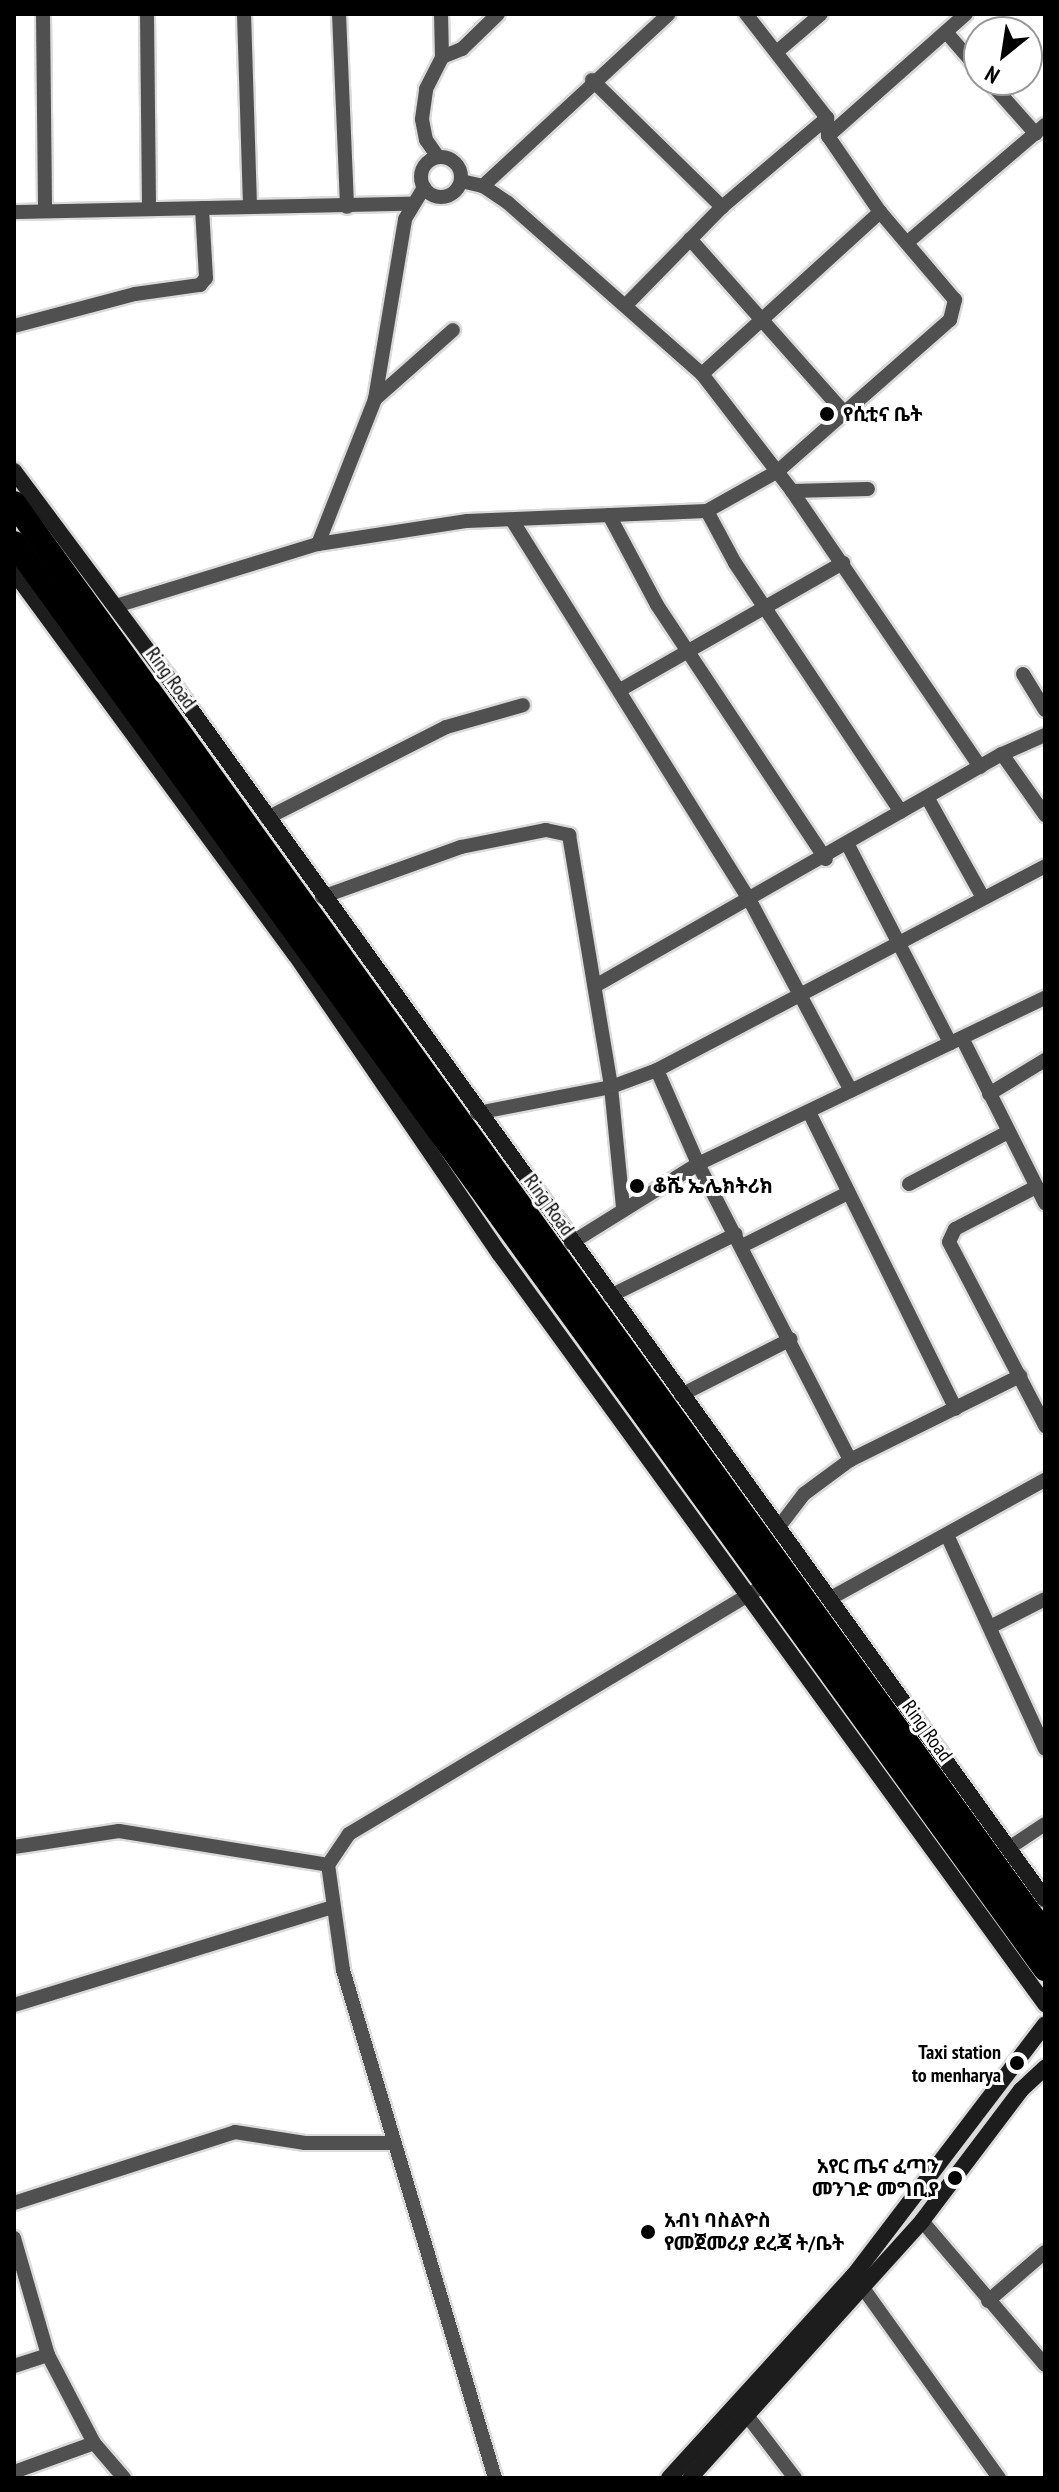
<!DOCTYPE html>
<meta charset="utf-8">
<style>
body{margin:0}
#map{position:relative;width:1059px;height:2492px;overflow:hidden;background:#fff;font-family:"PT Sans Narrow","Noto Sans Ethiopic",sans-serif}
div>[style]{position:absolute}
.roads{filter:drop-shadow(2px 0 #dbdbdb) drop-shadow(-2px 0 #dbdbdb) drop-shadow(0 2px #dbdbdb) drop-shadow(0 -2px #dbdbdb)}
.street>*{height:14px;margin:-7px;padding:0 7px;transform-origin:7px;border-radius:7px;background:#505050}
.street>.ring{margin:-7px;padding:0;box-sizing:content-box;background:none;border:14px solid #505050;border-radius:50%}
.secondary>*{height:16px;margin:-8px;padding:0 8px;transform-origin:8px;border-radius:8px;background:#1d1d1d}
.highway>*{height:24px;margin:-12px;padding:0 12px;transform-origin:12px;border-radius:12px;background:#000}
.dots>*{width:22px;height:22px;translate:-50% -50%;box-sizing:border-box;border:4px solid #fff;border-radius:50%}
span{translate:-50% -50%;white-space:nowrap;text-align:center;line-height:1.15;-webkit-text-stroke:6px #fff;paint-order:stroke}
.poi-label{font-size:20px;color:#000;font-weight:700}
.left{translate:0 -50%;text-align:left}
.right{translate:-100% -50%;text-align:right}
.street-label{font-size:20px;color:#000}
.frame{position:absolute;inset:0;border:16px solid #000;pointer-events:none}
.north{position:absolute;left:963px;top:16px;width:80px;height:80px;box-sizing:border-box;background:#fff;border:2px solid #999;border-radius:50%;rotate:210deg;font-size:22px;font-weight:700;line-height:32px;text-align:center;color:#000}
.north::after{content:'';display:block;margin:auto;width:28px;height:36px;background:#000;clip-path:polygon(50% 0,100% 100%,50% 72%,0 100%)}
</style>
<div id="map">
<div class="roads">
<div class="street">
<div style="left:43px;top:14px;width:195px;rotate:89.4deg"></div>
<div style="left:147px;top:14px;width:194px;rotate:89.4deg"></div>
<div style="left:244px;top:14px;width:192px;rotate:88.2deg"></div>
<div style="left:339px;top:14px;width:193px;rotate:87.6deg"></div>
<div style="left:946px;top:32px;width:50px;rotate:49deg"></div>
<div style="left:779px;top:50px;width:55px;rotate:-40.6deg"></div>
<div style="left:442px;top:57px;width:22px;rotate:-22deg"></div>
<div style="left:462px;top:49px;width:50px;rotate:-44.2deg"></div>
<div style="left:592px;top:80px;width:182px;rotate:44.3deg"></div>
<div style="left:988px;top:80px;width:72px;rotate:48.4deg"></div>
<div style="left:828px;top:136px;width:184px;rotate:-41.5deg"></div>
<div style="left:438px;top:157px;width:21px;rotate:-125deg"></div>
<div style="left:426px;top:140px;width:21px;rotate:-101deg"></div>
<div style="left:422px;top:119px;width:30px;rotate:-82deg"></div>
<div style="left:426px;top:89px;width:36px;rotate:-63deg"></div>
<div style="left:442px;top:57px;width:43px;rotate:-91.3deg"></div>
<div class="ring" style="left:421px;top:157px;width:26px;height:26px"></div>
<div style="left:461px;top:181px;width:23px;rotate:13deg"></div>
<div style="left:483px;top:186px;width:30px;rotate:34deg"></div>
<div style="left:508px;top:203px;width:259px;rotate:41.4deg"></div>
<div style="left:702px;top:374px;width:148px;rotate:52.4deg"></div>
<div style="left:792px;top:491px;width:76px;rotate:-1.5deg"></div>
<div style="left:483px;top:186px;width:253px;rotate:-42.8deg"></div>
<div style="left:14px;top:212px;width:396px;rotate:-1.2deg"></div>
<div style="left:690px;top:239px;width:235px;rotate:48.4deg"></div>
<div style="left:909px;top:241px;width:179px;rotate:-40.5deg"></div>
<div style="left:626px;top:305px;width:137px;rotate:-45.6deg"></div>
<div style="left:722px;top:207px;width:138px;rotate:-40.3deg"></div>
<div style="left:14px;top:326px;width:125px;rotate:-14.8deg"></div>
<div style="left:135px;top:294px;width:66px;rotate:-7.9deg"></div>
<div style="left:200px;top:285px;width:9px;rotate:-49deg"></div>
<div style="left:206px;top:278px;width:70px;rotate:-93.3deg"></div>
<div style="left:702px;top:374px;width:241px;rotate:-42.3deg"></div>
<div style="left:375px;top:399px;width:104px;rotate:-41.5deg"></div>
<div style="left:792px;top:491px;width:334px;rotate:55.7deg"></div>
<div style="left:707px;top:511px;width:59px;rotate:61.7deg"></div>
<div style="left:735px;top:563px;width:299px;rotate:56.3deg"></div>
<div style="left:609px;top:515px;width:102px;rotate:61.9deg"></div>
<div style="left:657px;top:605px;width:305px;rotate:56.4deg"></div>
<div style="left:512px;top:520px;width:447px;rotate:58deg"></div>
<div style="left:749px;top:899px;width:217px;rotate:62deg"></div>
<div style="left:318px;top:544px;width:151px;rotate:-8.8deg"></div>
<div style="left:467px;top:521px;width:240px;rotate:-2.4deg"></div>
<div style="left:707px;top:511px;width:81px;rotate:-29.4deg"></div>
<div style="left:778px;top:471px;width:229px;rotate:-41.3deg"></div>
<div style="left:950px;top:320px;width:21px;rotate:-76deg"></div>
<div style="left:955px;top:300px;width:116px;rotate:-130.4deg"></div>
<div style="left:880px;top:212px;width:92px;rotate:-124.4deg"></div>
<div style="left:828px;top:136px;width:18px;rotate:-93deg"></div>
<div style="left:827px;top:118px;width:132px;rotate:-127.9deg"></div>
<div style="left:116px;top:606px;width:211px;rotate:-17.1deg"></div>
<div style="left:318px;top:544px;width:156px;rotate:-68.5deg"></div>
<div style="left:375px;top:399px;width:182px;rotate:-80.5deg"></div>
<div style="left:405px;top:219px;width:37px;rotate:-59deg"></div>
<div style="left:1023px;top:674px;width:42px;rotate:58.6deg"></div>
<div style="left:620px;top:690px;width:257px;rotate:-29.7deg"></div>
<div style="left:1002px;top:754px;width:75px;rotate:54.8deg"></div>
<div style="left:927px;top:797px;width:113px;rotate:60.9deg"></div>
<div style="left:267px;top:818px;width:201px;rotate:-26.9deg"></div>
<div style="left:446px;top:727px;width:80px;rotate:-15.9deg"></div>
<div style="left:848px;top:845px;width:223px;rotate:62.7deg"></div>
<div style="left:322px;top:897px;width:148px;rotate:-19.8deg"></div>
<div style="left:461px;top:847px;width:87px;rotate:-11.3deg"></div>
<div style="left:546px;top:830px;width:24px;rotate:12deg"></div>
<div style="left:569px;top:835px;width:255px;rotate:80.5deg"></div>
<div style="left:611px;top:1087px;width:122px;rotate:84.3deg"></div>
<div style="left:595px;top:986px;width:468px;rotate:-29.7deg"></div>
<div style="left:1002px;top:754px;width:47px;rotate:-23.8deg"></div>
<div style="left:962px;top:1038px;width:185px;rotate:63.3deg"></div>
<div style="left:657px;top:1070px;width:103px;rotate:66.4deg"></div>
<div style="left:698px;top:1164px;width:333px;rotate:62.8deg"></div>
<div style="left:989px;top:1094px;width:66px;rotate:-31.3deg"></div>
<div style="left:809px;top:1112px;width:331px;rotate:63.7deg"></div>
<div style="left:477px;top:1113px;width:136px;rotate:-11deg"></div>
<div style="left:611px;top:1087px;width:49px;rotate:-20.3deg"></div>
<div style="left:657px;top:1070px;width:438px;rotate:-27.7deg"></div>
<div style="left:909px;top:1184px;width:112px;rotate:-27.7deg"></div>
<div style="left:1036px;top:1187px;width:91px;rotate:152.6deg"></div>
<div style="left:955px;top:1229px;width:14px;rotate:115deg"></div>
<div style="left:949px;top:1242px;width:208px;rotate:62.4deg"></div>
<div style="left:571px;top:1243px;width:150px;rotate:-31.9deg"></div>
<div style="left:698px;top:1164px;width:385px;rotate:-25.6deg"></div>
<div style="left:742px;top:1246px;width:119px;rotate:-26.6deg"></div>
<div style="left:610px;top:1296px;width:140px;rotate:-26.2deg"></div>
<div style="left:681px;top:1395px;width:123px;rotate:-27deg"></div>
<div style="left:778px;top:1528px;width:43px;rotate:-52.6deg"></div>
<div style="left:804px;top:1494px;width:57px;rotate:-36.5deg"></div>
<div style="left:850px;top:1460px;width:190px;rotate:-26.3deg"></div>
<div style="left:947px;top:1535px;width:235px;rotate:65.4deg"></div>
<div style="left:829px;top:1599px;width:247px;rotate:-28.9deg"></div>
<div style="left:992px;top:1626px;width:59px;rotate:-27deg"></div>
<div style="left:14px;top:1847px;width:106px;rotate:-8.7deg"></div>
<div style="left:119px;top:1831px;width:212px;rotate:9.2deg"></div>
<div style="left:1009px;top:1848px;width:43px;rotate:-33.7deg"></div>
<div style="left:14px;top:2005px;width:333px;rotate:-17.1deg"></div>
<div style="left:14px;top:2203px;width:232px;rotate:-17.8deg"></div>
<div style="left:235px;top:2132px;width:71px;rotate:8.9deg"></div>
<div style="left:305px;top:2143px;width:87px"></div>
<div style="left:922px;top:2221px;width:189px;rotate:49.5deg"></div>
<div style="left:14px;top:2238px;width:122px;rotate:73.8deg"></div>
<div style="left:863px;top:2288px;width:234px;rotate:54.4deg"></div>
<div style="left:988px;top:2301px;width:75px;rotate:-40.7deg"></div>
<div style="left:14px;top:2366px;width:36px;rotate:-18deg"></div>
<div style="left:48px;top:2355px;width:99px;rotate:62.4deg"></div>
<div style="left:94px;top:2443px;width:46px;rotate:49.4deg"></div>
<div style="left:742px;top:2409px;width:87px;rotate:52.5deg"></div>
<div style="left:14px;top:2472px;width:85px;rotate:-19.9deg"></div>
<div style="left:495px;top:2478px;width:530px;rotate:-106.66deg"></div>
<div style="left:343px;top:1970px;width:106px;rotate:-98.1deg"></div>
<div style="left:328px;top:1865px;width:37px;rotate:-56deg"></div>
<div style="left:349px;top:1834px;width:486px;rotate:-30.9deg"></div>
</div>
<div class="secondary">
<div style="left:14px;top:471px;width:256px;rotate:53.3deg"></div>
<div style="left:167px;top:676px;width:1506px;rotate:54.33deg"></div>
<div style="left:14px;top:572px;width:474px;rotate:53.7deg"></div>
<div style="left:295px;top:954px;width:362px;rotate:55.7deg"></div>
<div style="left:499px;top:1253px;width:929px;rotate:53.98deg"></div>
<div style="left:669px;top:2478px;width:275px;rotate:-47.7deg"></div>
<div style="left:854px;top:2275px;width:315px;rotate:-52.7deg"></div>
<div style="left:690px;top:2478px;width:346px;rotate:-47.9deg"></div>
<div style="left:922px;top:2221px;width:164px;rotate:-52.9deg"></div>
<div style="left:1021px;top:2090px;width:33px;rotate:-43deg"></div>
</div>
<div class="highway">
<div style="left:14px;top:503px;width:1764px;rotate:54.23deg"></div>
<div style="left:14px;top:543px;width:1760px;rotate:54.13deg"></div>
</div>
</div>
<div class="dots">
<div style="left:827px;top:414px;background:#000"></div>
<div style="left:637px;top:1186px;background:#000"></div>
<div style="left:1017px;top:2063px;background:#000"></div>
<div style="left:955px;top:2178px;background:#000"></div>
<div style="left:648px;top:2232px;background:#000"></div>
</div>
<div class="poi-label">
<span class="left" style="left:843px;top:414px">የሲቲና ቤት</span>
<span class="left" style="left:653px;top:1186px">ቆሼ ኤሌክትሪክ</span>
<span class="right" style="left:1001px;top:2064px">Taxi station<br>to menharya</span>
<span class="right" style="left:939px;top:2178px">አየር ጤና ፈጣን<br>መንገድ መግቢያ</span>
<span class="left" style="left:664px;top:2232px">አብነ ባስልዮስ<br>የመጀመሪያ ደረጃ ት/ቤት</span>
</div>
<div class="street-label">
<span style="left:171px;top:678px;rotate:54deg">Ring Road</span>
<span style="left:549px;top:1205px;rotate:54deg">Ring Road</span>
<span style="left:927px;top:1731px;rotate:54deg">Ring Road</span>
</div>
<div class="frame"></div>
<div class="north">N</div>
</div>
